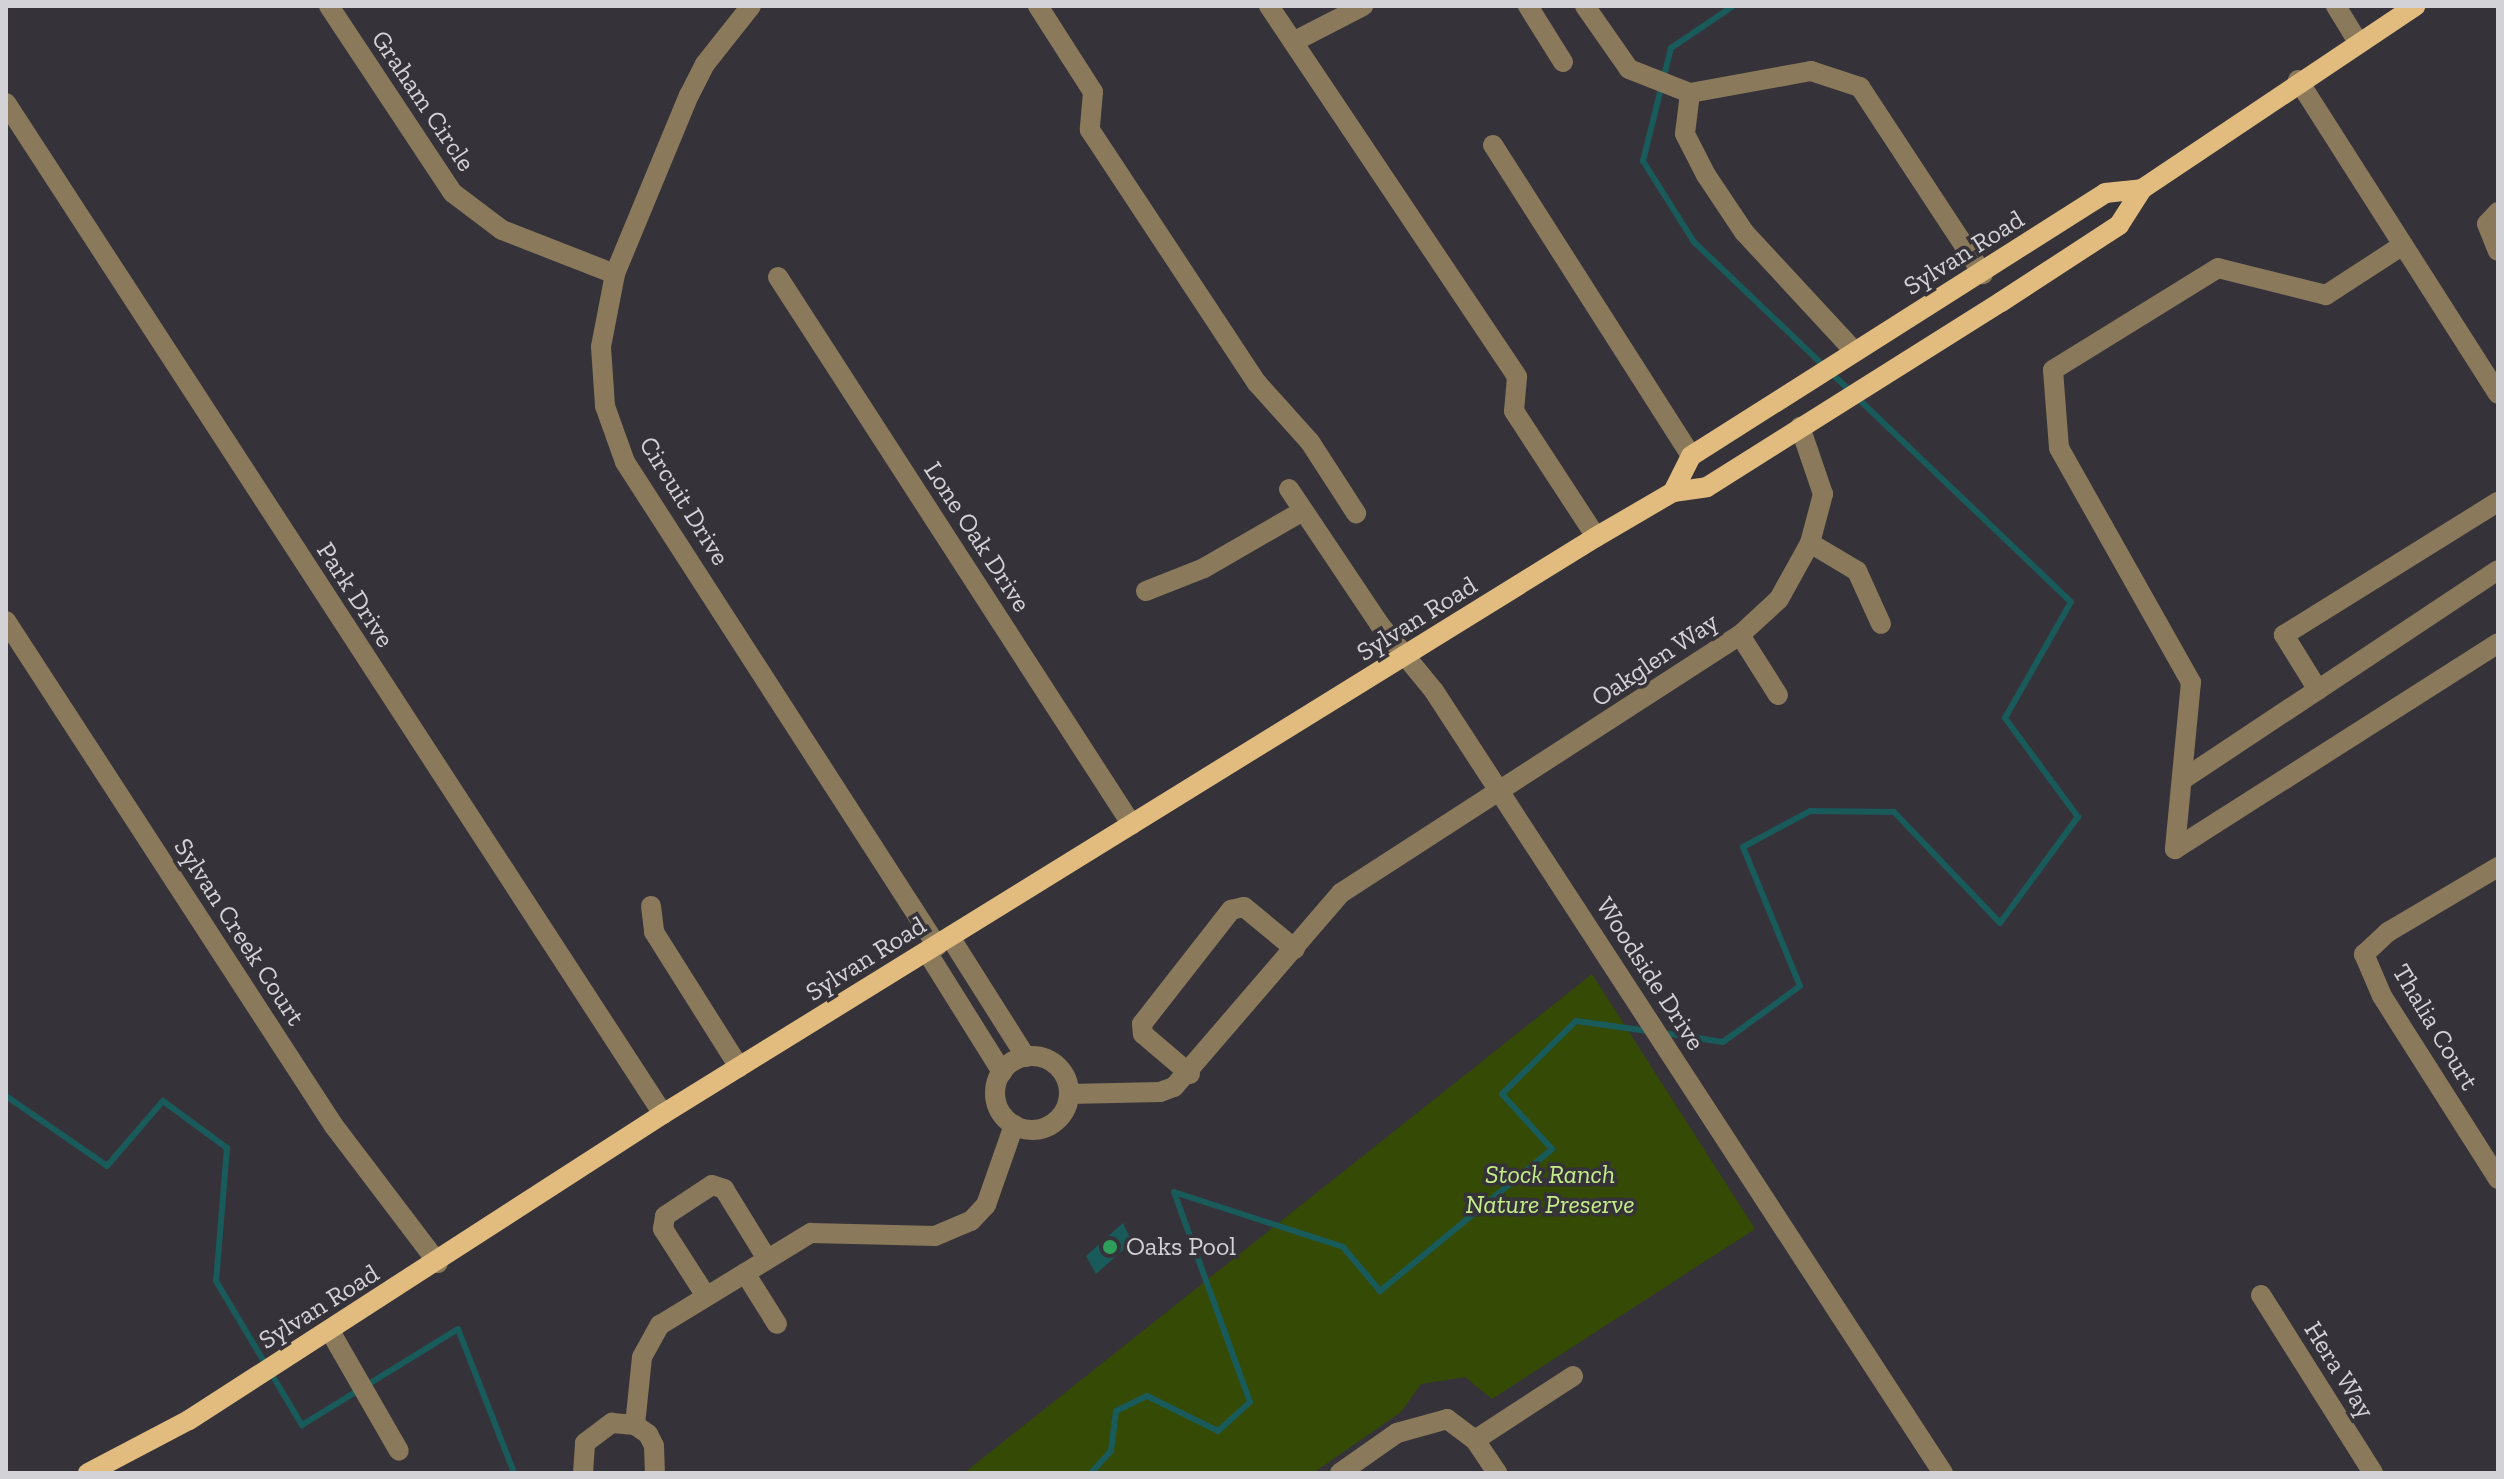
<!DOCTYPE html>
<style>
body{margin:0}
#map{position:relative;width:2504px;height:1479px;overflow:hidden;background:#353339;font-family:"Zilla Slab",serif}
div>[style]{position:absolute}
.green>*{inset:0;background:#354a05}
.water>*{inset:0;background:#195a5b}
.stream>*{height:6px;margin:-3px;padding:0 3px;transform-origin:3px;border-radius:3px;background:#195a5b}
.minor>*{height:20px;margin:-10px;padding:0 10px;transform-origin:10px;border-radius:10px;background:#8a795b}
.minor>.ring{margin:-10px;padding:0;box-sizing:content-box;background:none;border:20px solid #8a795b;border-radius:50%}
.major>*{height:20px;margin:-10px;padding:0 10px;transform-origin:10px;border-radius:10px;background:#e1bc7e}
.dots>*{width:22px;height:22px;translate:-50% -50%;box-sizing:border-box;border:4px solid #353339;border-radius:50%}
span{translate:-50% -50%;white-space:nowrap;text-align:center;line-height:1.15;-webkit-text-stroke:7px #353339;paint-order:stroke}
.street-label{font-size:26px;color:#d3d2d6}
.park-label{font-size:26px;color:#c5ed87;font-style:italic}
.poi-label{font-size:26px;color:#d3d2d6}
.left{translate:0 -50%;text-align:left}
.frame{position:absolute;inset:0;border:8px solid #d3d2d6;pointer-events:none}
</style>
<div id="map">
<div class="green">
<div style="clip-path:polygon(1592px 974px,1755px 1229px,1492px 1399px,1465px 1377px,1421px 1384px,1401px 1412px,1313px 1473px,964px 1473px)"></div>
</div>
<div class="water">
<div style="clip-path:polygon(1123px 1223px,1132px 1242px,1096px 1274px,1086px 1256px)"></div>
</div>
<div class="stream">
<div style="left:1663px;top:1033px;width:61px;rotate:8.5deg"></div>
<div style="left:1723px;top:1042px;width:95px;rotate:-36deg"></div>
<div style="left:1800px;top:986px;width:150px;rotate:-112.3deg"></div>
<div style="left:1743px;top:847px;width:76px;rotate:-28.2deg"></div>
<div style="left:1810px;top:811px;width:84px;rotate:0.7deg"></div>
<div style="left:1894px;top:812px;width:153px;rotate:46.3deg"></div>
<div style="left:2000px;top:923px;width:132px;rotate:-53.7deg"></div>
<div style="left:2078px;top:817px;width:123px;rotate:-126.4deg"></div>
<div style="left:2005px;top:718px;width:133px;rotate:-60.4deg"></div>
<div style="left:2071px;top:602px;width:521px;rotate:-136.32deg"></div>
<div style="left:1694px;top:242px;width:96px;rotate:-122.2deg"></div>
<div style="left:1643px;top:161px;width:116px;rotate:-76.1deg"></div>
<div style="left:1671px;top:48px;width:75px;rotate:-34.1deg"></div>
<div style="left:6px;top:1096px;width:123px;rotate:34.7deg"></div>
<div style="left:107px;top:1166px;width:86px;rotate:-49.3deg"></div>
<div style="left:163px;top:1101px;width:79px;rotate:36.3deg"></div>
<div style="left:227px;top:1148px;width:133px;rotate:94.7deg"></div>
<div style="left:216px;top:1281px;width:168px;rotate:59.2deg"></div>
<div style="left:302px;top:1425px;width:183px;rotate:-31.6deg"></div>
<div style="left:458px;top:1329px;width:155px;rotate:68.7deg"></div>
<div style="left:1091px;top:1473px;width:30px;rotate:-48deg"></div>
<div style="left:1111px;top:1451px;width:40px;rotate:-82.9deg"></div>
<div style="left:1116px;top:1411px;width:34px;rotate:-26deg"></div>
<div style="left:1147px;top:1396px;width:79px;rotate:26.2deg"></div>
<div style="left:1218px;top:1431px;width:43px;rotate:-42.2deg"></div>
<div style="left:1250px;top:1402px;width:223px;rotate:-109.9deg"></div>
<div style="left:1174px;top:1192px;width:178px;rotate:18deg"></div>
<div style="left:1343px;top:1247px;width:57px;rotate:49.9deg"></div>
<div style="left:1380px;top:1291px;width:223px;rotate:-39.5deg"></div>
<div style="left:1552px;top:1149px;width:74px;rotate:-132.3deg"></div>
<div style="left:1502px;top:1094px;width:104px;rotate:-44.6deg"></div>
<div style="left:1576px;top:1021px;width:73px;rotate:7.9deg"></div>
</div>
<div class="minor">
<div style="left:329px;top:6px;width:224px;rotate:56.5deg"></div>
<div style="left:453px;top:193px;width:61px;rotate:37.1deg"></div>
<div style="left:502px;top:230px;width:121px;rotate:21.3deg"></div>
<div style="left:751px;top:6px;width:74px;rotate:128.4deg"></div>
<div style="left:705px;top:64px;width:35px;rotate:117deg"></div>
<div style="left:689px;top:95px;width:194px;rotate:112.5deg"></div>
<div style="left:615px;top:274px;width:74px;rotate:100.9deg"></div>
<div style="left:601px;top:347px;width:59px;rotate:86.1deg"></div>
<div style="left:605px;top:406px;width:59px;rotate:70.3deg"></div>
<div style="left:625px;top:462px;width:576px;rotate:57.19deg"></div>
<div style="left:1038px;top:6px;width:102px;rotate:57.4deg"></div>
<div style="left:1093px;top:92px;width:38px;rotate:95deg"></div>
<div style="left:1090px;top:130px;width:303px;rotate:56.6deg"></div>
<div style="left:1257px;top:383px;width:79px;rotate:48.1deg"></div>
<div style="left:1310px;top:442px;width:85px;rotate:57.1deg"></div>
<div style="left:1269px;top:6px;width:446px;rotate:56.2deg"></div>
<div style="left:1517px;top:377px;width:34px;rotate:95deg"></div>
<div style="left:1514px;top:411px;width:150px;rotate:56.9deg"></div>
<div style="left:1528px;top:6px;width:66px;rotate:58deg"></div>
<div style="left:1585px;top:6px;width:77px;rotate:55.1deg"></div>
<div style="left:1629px;top:69px;width:66px;rotate:21.5deg"></div>
<div style="left:1690px;top:93px;width:123px;rotate:-10.3deg"></div>
<div style="left:1811px;top:71px;width:52px;rotate:18.1deg"></div>
<div style="left:1860px;top:87px;width:224px;rotate:56.7deg"></div>
<div style="left:2336px;top:6px;width:42px;rotate:58.6deg"></div>
<div style="left:1293px;top:42px;width:79px;rotate:-27.2deg"></div>
<div style="left:2298px;top:80px;width:372px;rotate:57.5deg"></div>
<div style="left:1690px;top:93px;width:41px;rotate:97deg"></div>
<div style="left:1685px;top:134px;width:46px;rotate:62.9deg"></div>
<div style="left:1706px;top:175px;width:69px;rotate:56.3deg"></div>
<div style="left:1744px;top:232px;width:163px;rotate:47.2deg"></div>
<div style="left:6px;top:103px;width:1206px;rotate:56.98deg"></div>
<div style="left:1493px;top:145px;width:369px;rotate:57.5deg"></div>
<div style="left:2498px;top:212px;width:16px;rotate:133deg"></div>
<div style="left:2487px;top:224px;width:29px;rotate:68deg"></div>
<div style="left:2403px;top:245px;width:92px;rotate:147deg"></div>
<div style="left:2326px;top:295px;width:111px;rotate:-166deg"></div>
<div style="left:2218px;top:268px;width:194px;rotate:148.3deg"></div>
<div style="left:2053px;top:370px;width:78px;rotate:85.6deg"></div>
<div style="left:2059px;top:448px;width:269px;rotate:60.6deg"></div>
<div style="left:2191px;top:682px;width:168px;rotate:95.5deg"></div>
<div style="left:2175px;top:849px;width:383px;rotate:-32.5deg"></div>
<div style="left:778px;top:277px;width:652px;rotate:57.14deg"></div>
<div style="left:1289px;top:489px;width:164px;rotate:56.2deg"></div>
<div style="left:1380px;top:625px;width:85px;rotate:50.7deg"></div>
<div style="left:1434px;top:691px;width:933px;rotate:56.94deg"></div>
<div style="left:1810px;top:543px;width:55px;rotate:30.8deg"></div>
<div style="left:1857px;top:571px;width:58px;rotate:65.6deg"></div>
<div style="left:1146px;top:591px;width:62px;rotate:-21.6deg"></div>
<div style="left:1204px;top:568px;width:112px;rotate:-30deg"></div>
<div style="left:6px;top:621px;width:602px;rotate:57deg"></div>
<div style="left:334px;top:1126px;width:172px;rotate:52.8deg"></div>
<div style="left:1740px;top:635px;width:71px;rotate:57.7deg"></div>
<div style="left:2318px;top:690px;width:65px;rotate:-121.7deg"></div>
<div style="left:2284px;top:635px;width:252px;rotate:-31.9deg"></div>
<div style="left:2182px;top:780px;width:379px;rotate:-33.6deg"></div>
<div style="left:2498px;top:867px;width:128px;rotate:149.4deg"></div>
<div style="left:2388px;top:932px;width:33px;rotate:137deg"></div>
<div style="left:2364px;top:954px;width:46px;rotate:66.8deg"></div>
<div style="left:2382px;top:996px;width:217px;rotate:57.6deg"></div>
<div style="left:651px;top:906px;width:26px;rotate:83deg"></div>
<div style="left:654px;top:932px;width:160px;rotate:57.8deg"></div>
<div style="left:950px;top:937px;width:142px;rotate:57.7deg"></div>
<div style="left:927px;top:952px;width:142px;rotate:58deg"></div>
<div class="ring" style="left:995px;top:1056px;width:54px;height:54px"></div>
<div style="left:1190px;top:1074px;width:62px;rotate:-139.6deg"></div>
<div style="left:1143px;top:1034px;width:10px;rotate:-96deg"></div>
<div style="left:1142px;top:1024px;width:145px;rotate:-52deg"></div>
<div style="left:1231px;top:910px;width:13px;rotate:-13deg"></div>
<div style="left:1244px;top:907px;width:66px;rotate:39.5deg"></div>
<div style="left:1069px;top:1094px;width:91px;rotate:-1.3deg"></div>
<div style="left:1160px;top:1092px;width:15px;rotate:-20deg"></div>
<div style="left:1174px;top:1087px;width:256px;rotate:-49.3deg"></div>
<div style="left:1341px;top:893px;width:475px;rotate:-32.9deg"></div>
<div style="left:1740px;top:635px;width:53px;rotate:-42.7deg"></div>
<div style="left:1779px;top:599px;width:64px;rotate:-61deg"></div>
<div style="left:1810px;top:543px;width:51px;rotate:-75.1deg"></div>
<div style="left:1823px;top:494px;width:71px;rotate:-108.9deg"></div>
<div style="left:745px;top:1273px;width:60px;rotate:57.9deg"></div>
<div style="left:2261px;top:1295px;width:210px;rotate:57.8deg"></div>
<div style="left:706px;top:1296px;width:80px;rotate:-122.7deg"></div>
<div style="left:663px;top:1229px;width:13px;rotate:-81deg"></div>
<div style="left:665px;top:1216px;width:56px;rotate:-33.4deg"></div>
<div style="left:712px;top:1185px;width:13px;rotate:18deg"></div>
<div style="left:724px;top:1189px;width:82px;rotate:58.4deg"></div>
<div style="left:330px;top:1331px;width:138px;rotate:60.1deg"></div>
<div style="left:635px;top:1425px;width:68px;rotate:-84.1deg"></div>
<div style="left:642px;top:1357px;width:37px;rotate:-61deg"></div>
<div style="left:660px;top:1325px;width:177px;rotate:-31.4deg"></div>
<div style="left:811px;top:1233px;width:124px;rotate:1.4deg"></div>
<div style="left:935px;top:1236px;width:39px;rotate:-23deg"></div>
<div style="left:971px;top:1221px;width:22px;rotate:-47deg"></div>
<div style="left:986px;top:1205px;width:85px;rotate:-70.7deg"></div>
<div style="left:1475px;top:1440px;width:117px;rotate:-33.1deg"></div>
<div style="left:583px;top:1473px;width:30px;rotate:-86deg"></div>
<div style="left:585px;top:1443px;width:34px;rotate:-37deg"></div>
<div style="left:612px;top:1423px;width:23px;rotate:5deg"></div>
<div style="left:635px;top:1425px;width:16px;rotate:35deg"></div>
<div style="left:648px;top:1434px;width:13px;rotate:63deg"></div>
<div style="left:654px;top:1446px;width:27px;rotate:88deg"></div>
<div style="left:1340px;top:1473px;width:70px;rotate:-35.1deg"></div>
<div style="left:1397px;top:1433px;width:52px;rotate:-15.6deg"></div>
<div style="left:1447px;top:1419px;width:35px;rotate:37deg"></div>
<div style="left:1475px;top:1440px;width:40px;rotate:56deg"></div>
</div>
<div class="major">
<div style="left:1673px;top:492px;width:40px;rotate:-63.4deg"></div>
<div style="left:1691px;top:456px;width:490px;rotate:-32.4deg"></div>
<div style="left:2105px;top:193px;width:37px;rotate:-6deg"></div>
<div style="left:88px;top:1473px;width:114px;rotate:-27.7deg"></div>
<div style="left:189px;top:1420px;width:564px;rotate:-32.85deg"></div>
<div style="left:663px;top:1114px;width:1097px;rotate:-31.73deg"></div>
<div style="left:1596px;top:537px;width:89px;rotate:-30.3deg"></div>
<div style="left:1673px;top:492px;width:34px;rotate:-8deg"></div>
<div style="left:1707px;top:487px;width:347px;rotate:-32.2deg"></div>
<div style="left:2001px;top:302px;width:141px;rotate:-33.1deg"></div>
<div style="left:2119px;top:225px;width:43px;rotate:-57.4deg"></div>
<div style="left:2142px;top:189px;width:329px;rotate:-33.8deg"></div>
</div>
<div class="dots">
<div style="left:1110px;top:1247px;background:#2e9e5b"></div>
</div>
<div class="street-label">
<span style="left:423px;top:101px;rotate:56deg">Graham Circle</span>
<span style="left:1964px;top:253px;rotate:-32deg">Sylvan Road</span>
<span style="left:684px;top:501px;rotate:58deg">Circuit Drive</span>
<span style="left:977px;top:537px;rotate:57deg">Lone Oak Drive</span>
<span style="left:355px;top:595px;rotate:57deg">Park Drive</span>
<span style="left:1417px;top:619px;rotate:-32deg">Sylvan Road</span>
<span style="left:1655px;top:660px;rotate:-34deg">Oakglen Way</span>
<span style="left:239px;top:932px;rotate:57deg">Sylvan Creek Court</span>
<span style="left:866px;top:959px;rotate:-32deg">Sylvan Road</span>
<span style="left:1650px;top:974px;rotate:57deg">Woodside Drive</span>
<span style="left:2435px;top:1027px;rotate:59deg">Thalia Court</span>
<span style="left:319px;top:1307px;rotate:-32deg">Sylvan Road</span>
<span style="left:2339px;top:1370px;rotate:58deg">Hera Way</span>
</div>
<div class="park-label">
<span style="left:1550px;top:1190px">Stock Ranch<br>Nature Preserve</span>
</div>
<div class="poi-label">
<span class="left" style="left:1126px;top:1247px">Oaks Pool</span>
</div>
<div class="frame"></div>
</div>
